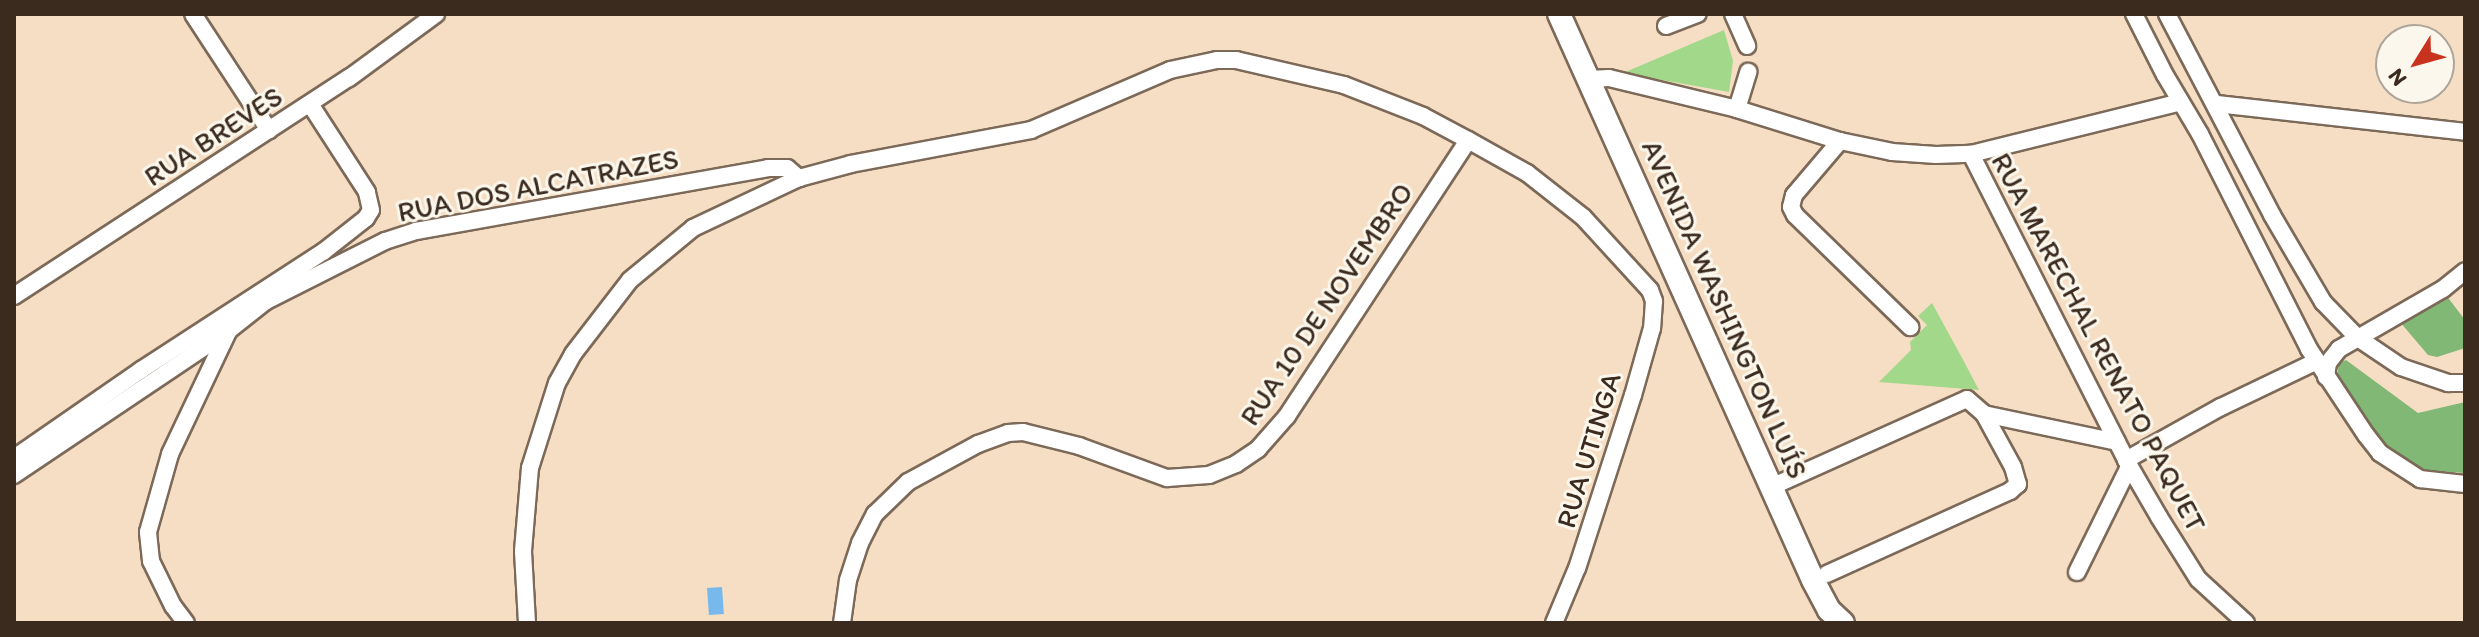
<!DOCTYPE html>
<meta charset="utf-8">
<style>
body{margin:0}
#map{position:relative;width:2479px;height:637px;overflow:hidden;background:#f5dec3;font-family:Itim,sans-serif}
div>[style]{position:absolute}
.green>*{inset:0;background:#a2d889}
.forest>*{inset:0;background:#81b875}
.water>*{inset:0;background:#77b9ec;transform-origin:0 0}
.roads{filter:drop-shadow(2px 0 #7c6958) drop-shadow(-2px 0 #7c6958) drop-shadow(0 2px #7c6958) drop-shadow(0 -2px #7c6958)}
.minor>*{height:16px;margin:-8px;padding:0 8px;transform-origin:8px;border-radius:8px;background:#fff}
.major>*{height:22px;margin:-11px;padding:0 11px;transform-origin:11px;border-radius:11px;background:#fff}
span{translate:-50% -50%;white-space:nowrap;text-align:center;line-height:1.15;-webkit-text-stroke:6px #fbf7ec;paint-order:stroke}
.street-label{font-size:28px;color:#3b2a1e}
.frame{position:absolute;inset:0;border:16px solid #3b2a1e;pointer-events:none}
.north{position:absolute;left:2375px;top:24px;width:80px;height:80px;box-sizing:border-box;background:#fbf7ec;border:2px solid #aea59a;border-radius:50%;rotate:233deg;font-size:22px;font-weight:700;line-height:32px;text-align:center;color:#3b2a1e}
.north::after{content:'';display:block;margin:auto;width:28px;height:36px;background:#c8321e;clip-path:polygon(50% 0,100% 100%,50% 72%,0 100%)}
</style>
<div id="map">
<div class="green">
<div style="clip-path:polygon(1724px 30px,1733px 61px,1729px 92px,1623px 73px)"></div>
<div style="clip-path:polygon(1932px 303px,1961px 356px,1979px 390px,1879px 382px,1911px 350px,1910px 342px,1927px 325px,1918px 316px)"></div>
</div>
<div class="forest">
<div style="clip-path:polygon(2446px 295px,2465px 320px,2465px 348px,2437px 357px,2428px 355px,2400px 322px)"></div>
<div style="clip-path:polygon(2346px 360px,2418px 413px,2465px 402px,2465px 473px,2422px 470px,2379px 444px,2344px 393px,2337px 376px,2339px 363px)"></div>
</div>
<div class="water">
<div style="left:722px;top:587px;width:27px;height:15px;rotate:86deg"></div>
</div>
<div class="roads">
<div class="minor">
<div style="left:193px;top:14px;width:139px;rotate:56.8deg"></div>
<div style="left:1733px;top:14px;width:35px;rotate:66deg"></div>
<div style="left:2134px;top:14px;width:68px;rotate:63.1deg"></div>
<div style="left:2165px;top:75px;width:69px;rotate:59.3deg"></div>
<div style="left:2200px;top:134px;width:241px;rotate:63.1deg"></div>
<div style="left:2309px;top:349px;width:103px;rotate:56.5deg"></div>
<div style="left:2366px;top:435px;width:23px;rotate:52deg"></div>
<div style="left:2380px;top:453px;width:48px;rotate:33deg"></div>
<div style="left:2420px;top:479px;width:45px;rotate:6.3deg"></div>
<div style="left:2167px;top:14px;width:227px;rotate:62.4deg"></div>
<div style="left:2272px;top:215px;width:101px;rotate:59.6deg"></div>
<div style="left:2323px;top:302px;width:50px;rotate:45.8deg"></div>
<div style="left:2358px;top:338px;width:52px;rotate:34deg"></div>
<div style="left:2401px;top:367px;width:50px;rotate:18.8deg"></div>
<div style="left:2448px;top:383px;width:17px"></div>
<div style="left:1666px;top:26px;width:34px;rotate:-21deg"></div>
<div style="left:1589px;top:79px;width:20px;rotate:-3deg"></div>
<div style="left:1609px;top:78px;width:132px;rotate:13.6deg"></div>
<div style="left:1737px;top:109px;width:108px;rotate:17.3deg"></div>
<div style="left:1840px;top:141px;width:53px;rotate:11.9deg"></div>
<div style="left:1892px;top:152px;width:44px;rotate:3.9deg"></div>
<div style="left:1936px;top:155px;width:35px;rotate:-2deg"></div>
<div style="left:1971px;top:154px;width:216px;rotate:-13.9deg"></div>
<div style="left:2217px;top:104px;width:250px;rotate:6.4deg"></div>
<div style="left:1737px;top:109px;width:39px;rotate:-73deg"></div>
<div style="left:1840px;top:141px;width:71px;rotate:130.4deg"></div>
<div style="left:1794px;top:195px;width:12px;rotate:104deg"></div>
<div style="left:1791px;top:207px;width:9px;rotate:63deg"></div>
<div style="left:1795px;top:215px;width:161px;rotate:44.2deg"></div>
<div style="left:1971px;top:154px;width:343px;rotate:63.1deg"></div>
<div style="left:2126px;top:460px;width:66px;rotate:59.9deg"></div>
<div style="left:2159px;top:517px;width:73px;rotate:57.8deg"></div>
<div style="left:2198px;top:579px;width:65px;rotate:42.5deg"></div>
<div style="left:14px;top:296px;width:400px;rotate:-33.1deg"></div>
<div style="left:349px;top:78px;width:108px;rotate:-36.3deg"></div>
<div style="left:2326px;top:377px;width:14px;rotate:-82deg"></div>
<div style="left:2328px;top:363px;width:18px;rotate:-52deg"></div>
<div style="left:2339px;top:349px;width:120px;rotate:-30deg"></div>
<div style="left:2443px;top:289px;width:28px;rotate:-39deg"></div>
<div style="left:1984px;top:414px;width:136px;rotate:11.9deg"></div>
<div style="left:14px;top:458px;width:155px;rotate:-34.7deg"></div>
<div style="left:141px;top:370px;width:217px;rotate:-33deg"></div>
<div style="left:323px;top:252px;width:55px;rotate:-38.3deg"></div>
<div style="left:366px;top:218px;width:9px;rotate:-58deg"></div>
<div style="left:371px;top:210px;width:18px;rotate:-103deg"></div>
<div style="left:367px;top:192px;width:105px;rotate:-122.9deg"></div>
<div style="left:2126px;top:460px;width:109px;rotate:-29.2deg"></div>
<div style="left:2221px;top:407px;width:106px;rotate:-25.6deg"></div>
<div style="left:14px;top:475px;width:258px;rotate:-33.9deg"></div>
<div style="left:228px;top:331px;width:48px;rotate:-38.3deg"></div>
<div style="left:266px;top:301px;width:133px;rotate:-26.8deg"></div>
<div style="left:385px;top:241px;width:33px;rotate:-18deg"></div>
<div style="left:416px;top:231px;width:358px;rotate:-10.1deg"></div>
<div style="left:768px;top:168px;width:19px"></div>
<div style="left:787px;top:168px;width:16px;rotate:40deg"></div>
<div style="left:1780px;top:483px;width:205px;rotate:-24.2deg"></div>
<div style="left:1967px;top:399px;width:23px;rotate:41deg"></div>
<div style="left:1984px;top:414px;width:60px;rotate:61.3deg"></div>
<div style="left:2013px;top:467px;width:18px;rotate:74deg"></div>
<div style="left:2018px;top:484px;width:11px;rotate:139deg"></div>
<div style="left:2010px;top:491px;width:201px;rotate:155.6deg"></div>
<div style="left:2077px;top:572px;width:117px;rotate:-63.7deg"></div>
<div style="left:186px;top:623px;width:21px;rotate:-127deg"></div>
<div style="left:173px;top:606px;width:50px;rotate:-116.1deg"></div>
<div style="left:151px;top:561px;width:29px;rotate:-96deg"></div>
<div style="left:148px;top:532px;width:81px;rotate:-74.2deg"></div>
<div style="left:170px;top:454px;width:135px;rotate:-64.6deg"></div>
<div style="left:527px;top:623px;width:72px;rotate:-93.2deg"></div>
<div style="left:523px;top:551px;width:83px;rotate:-85.2deg"></div>
<div style="left:530px;top:468px;width:89px;rotate:-72.4deg"></div>
<div style="left:557px;top:383px;width:33px;rotate:-61deg"></div>
<div style="left:573px;top:354px;width:93px;rotate:-52.4deg"></div>
<div style="left:630px;top:280px;width:82px;rotate:-39.5deg"></div>
<div style="left:693px;top:228px;width:117px;rotate:-25.3deg"></div>
<div style="left:799px;top:178px;width:54px;rotate:-15.1deg"></div>
<div style="left:851px;top:164px;width:183px;rotate:-10.7deg"></div>
<div style="left:1031px;top:130px;width:151px;rotate:-23.3deg"></div>
<div style="left:1170px;top:70px;width:48px;rotate:-12deg"></div>
<div style="left:1217px;top:60px;width:19px"></div>
<div style="left:1236px;top:60px;width:111px;rotate:13deg"></div>
<div style="left:1344px;top:85px;width:85px;rotate:21.4deg"></div>
<div style="left:1423px;top:116px;width:51px;rotate:28.1deg"></div>
<div style="left:1468px;top:140px;width:68px;rotate:29.2deg"></div>
<div style="left:1527px;top:173px;width:71px;rotate:38.2deg"></div>
<div style="left:1583px;top:217px;width:99px;rotate:47.5deg"></div>
<div style="left:1650px;top:290px;width:12px;rotate:70deg"></div>
<div style="left:1654px;top:301px;width:27px;rotate:94deg"></div>
<div style="left:1652px;top:328px;width:70px;rotate:105.8deg"></div>
<div style="left:1633px;top:395px;width:182px;rotate:107.9deg"></div>
<div style="left:1577px;top:568px;width:60px;rotate:112.7deg"></div>
<div style="left:842px;top:623px;width:43px;rotate:-82.1deg"></div>
<div style="left:848px;top:580px;width:39px;rotate:-72deg"></div>
<div style="left:860px;top:543px;width:33px;rotate:-63deg"></div>
<div style="left:875px;top:514px;width:46px;rotate:-44.1deg"></div>
<div style="left:908px;top:482px;width:80px;rotate:-28.5deg"></div>
<div style="left:978px;top:444px;width:32px;rotate:-20deg"></div>
<div style="left:1008px;top:433px;width:15px;rotate:-4deg"></div>
<div style="left:1023px;top:432px;width:58px;rotate:14deg"></div>
<div style="left:1079px;top:446px;width:94px;rotate:20deg"></div>
<div style="left:1167px;top:478px;width:42px;rotate:-4.1deg"></div>
<div style="left:1209px;top:475px;width:29px;rotate:-22deg"></div>
<div style="left:1236px;top:464px;width:27px;rotate:-34deg"></div>
<div style="left:1258px;top:449px;width:44px;rotate:-48.7deg"></div>
<div style="left:1287px;top:416px;width:330px;rotate:-56.7deg"></div>
</div>
<div class="major">
<div style="left:1559px;top:14px;width:620px;rotate:65.83deg"></div>
<div style="left:1813px;top:580px;width:34px;rotate:62deg"></div>
<div style="left:1829px;top:610px;width:19px;rotate:43deg"></div>
</div>
</div>
<div class="street-label">
<span style="left:213px;top:136px;rotate:-33deg">RUA BREVES</span>
<span style="left:538px;top:185px;rotate:-11deg">RUA DOS ALCATRAZES</span>
<span style="left:1326px;top:304px;rotate:-56deg">RUA 10 DE NOVEMBRO</span>
<span style="left:1725px;top:309px;rotate:66deg">AVENIDA WASHINGTON LUÍS</span>
<span style="left:2099px;top:342px;rotate:62deg">RUA MARECHAL RENATO PAQUET</span>
<span style="left:1588px;top:450px;rotate:-73deg">RUA UTINGA</span>
</div>
<div class="frame"></div>
<div class="north">N</div>
</div>
